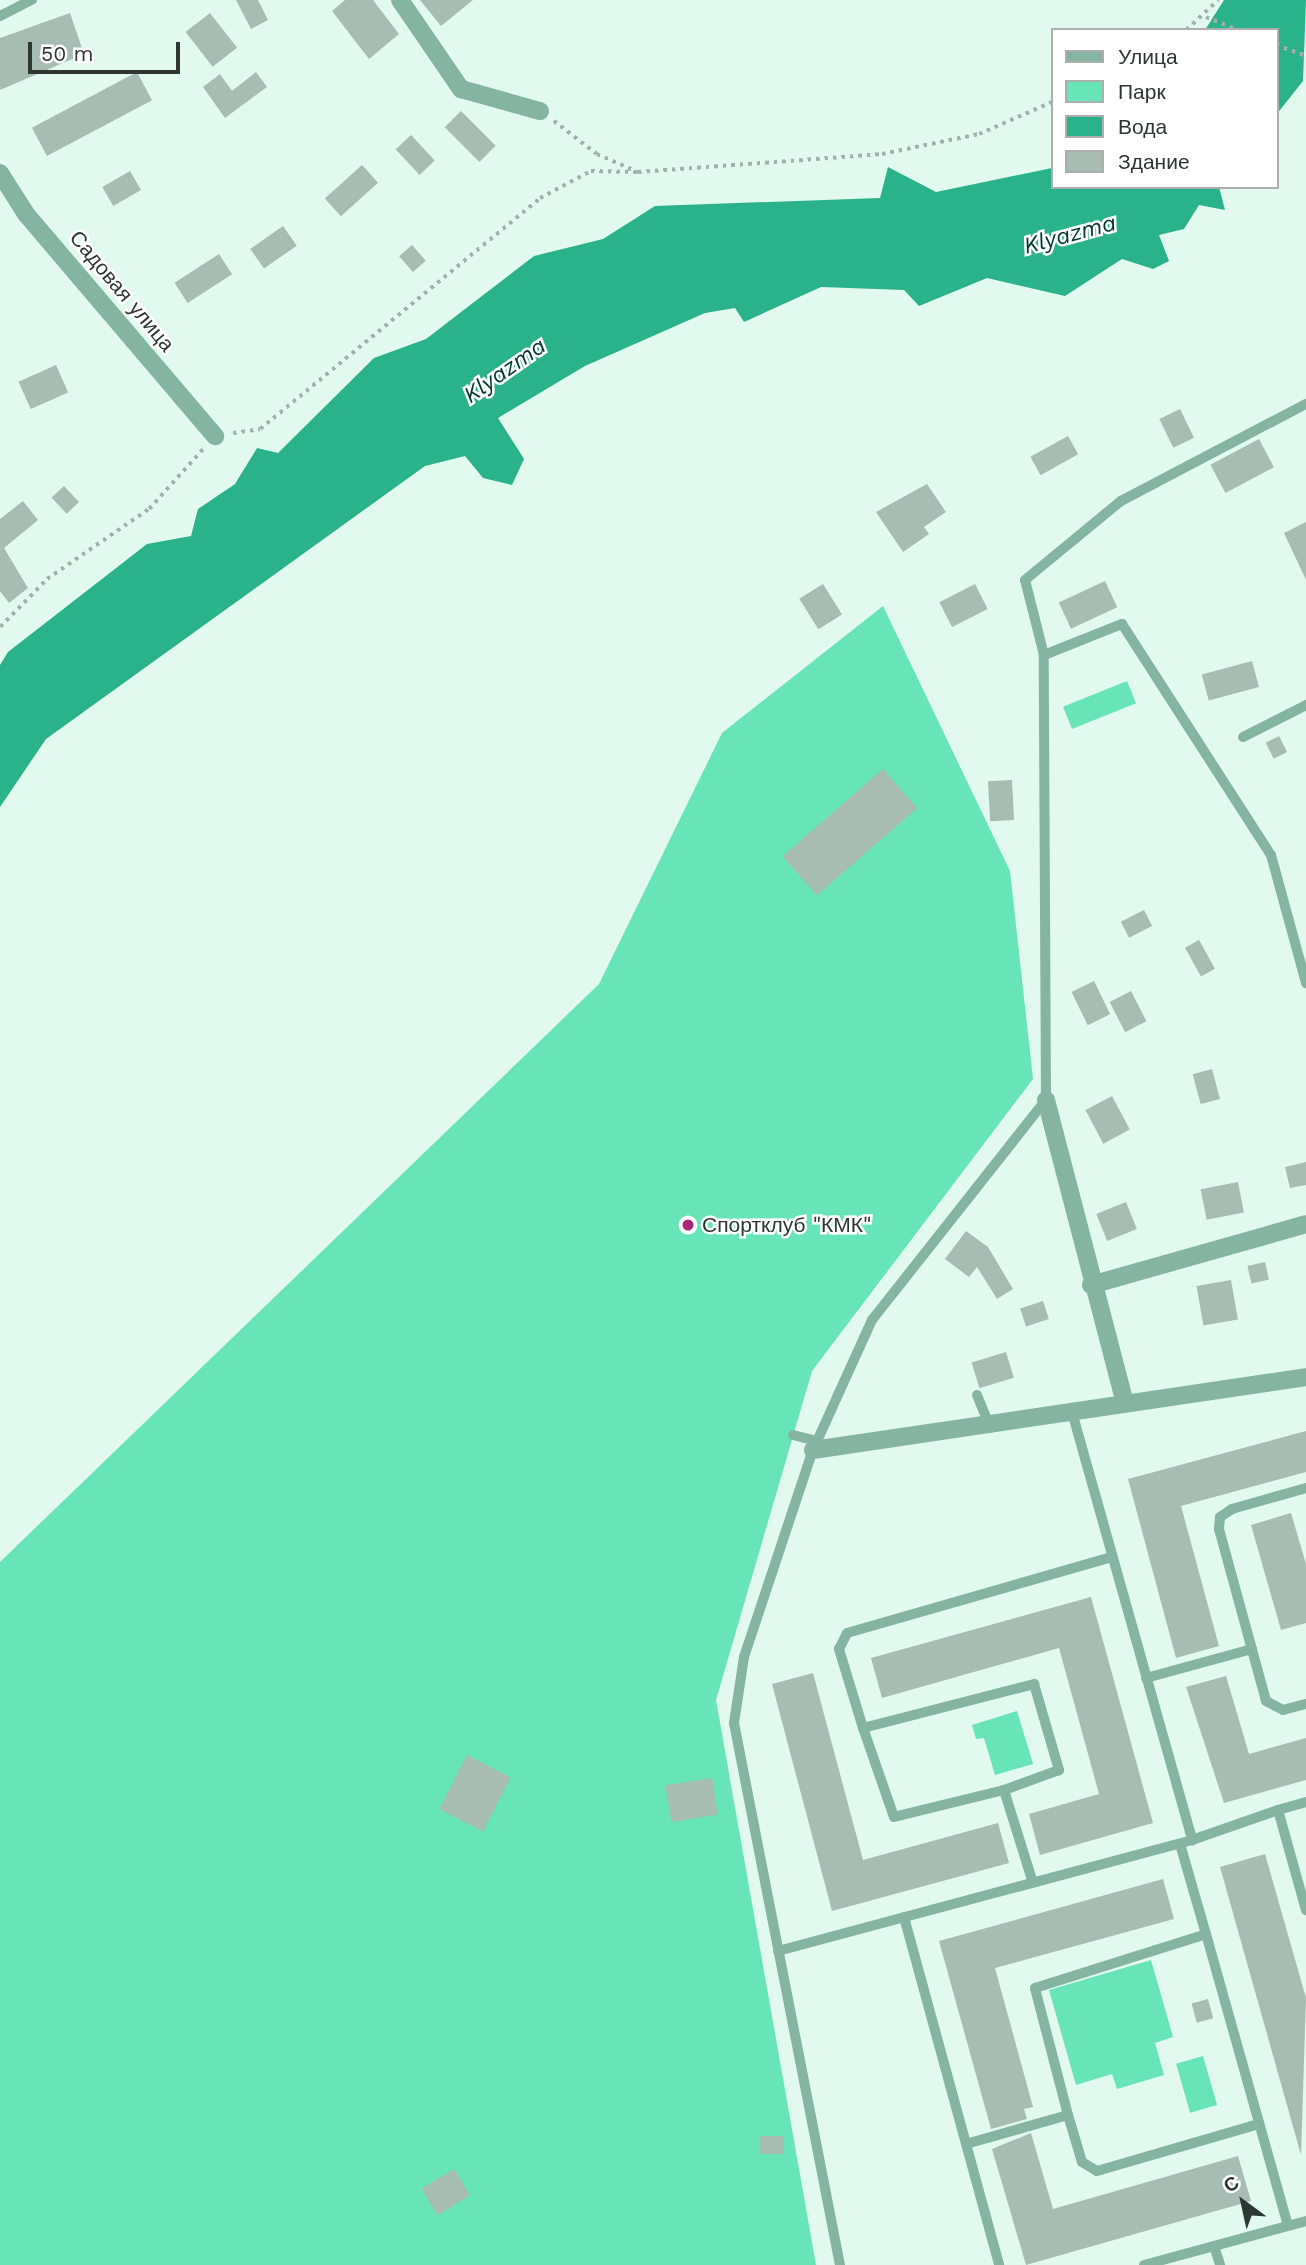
<!DOCTYPE html>
<meta charset="utf-8">
<style>
body{margin:0}
#map{position:relative;width:1306px;height:2265px;overflow:hidden;background:#e1f9ee;font-family:"Work Sans",sans-serif}
div>[style]{position:absolute}
.green>*{inset:0;background:#68e4b9;transform-origin:0 0}
.water>*{inset:0;background:#2ab28a}
.building>*{inset:0;background:#a7bdb4;transform-origin:0 0}
.path>*{height:3.5px;margin-top:-1.75px;transform-origin:0;background:repeating-linear-gradient(90deg,#a0b2aa 0 3.5px,transparent 0 8.5px)}
.service>*{height:10px;margin:-5px;padding:0 5px;transform-origin:5px;border-radius:5px;background:#85b4a1}
.minor>*{height:18px;margin:-9px;padding:0 9px;transform-origin:9px;border-radius:9px;background:#85b4a1}
.dots>*{width:19px;height:19px;translate:-50% -50%;box-sizing:border-box;border:4px solid #fff;border-radius:50%}
span{translate:-50% -50%;white-space:nowrap;text-align:center;line-height:1.15;-webkit-text-stroke:5px #fff;paint-order:stroke}
.street-label{font-size:21px;color:#2d3632}
.poi-label{font-size:21px;color:#2d3632}
.left{translate:0 -50%;text-align:left}
.water-label{font-size:23px;color:#003828;font-style:italic}
.legend{position:absolute;left:1051px;top:28px;width:228px;height:161px;box-sizing:border-box;background:#fff;border:2px solid #abafad;margin:0;padding:9px 12px;list-style:none;font-size:21px;color:#2d3632}
.legend li{display:flex;align-items:center;gap:14px;height:35px}
.legend b{width:35px;border:2px solid #abafad}
.north{position:absolute;left:1208px;top:2167px;width:70px;height:70px;-webkit-text-stroke:5px #fff;paint-order:stroke;rotate:327deg;font-size:19px;font-weight:700;line-height:28px;text-align:center;color:#2d3632}
.north::after{content:'';display:block;margin:auto;width:24px;height:32px;background:#2d3632;clip-path:polygon(50% 0,100% 100%,50% 72%,0 100%)}
.scale{position:absolute;left:28px;top:42px;width:152px;height:32px;box-sizing:border-box;border:4px solid #2d3632;border-top:0;padding-left:9px;font-size:21px;line-height:24px;white-space:nowrap;color:#2d3632;-webkit-text-stroke:5px #fff;paint-order:stroke}
</style>
<div id="map">
<div class="green">
<div style="clip-path:polygon(883px 606px,1010px 871px,1033px 1079px,812px 1371px,716px 1700px,816px 2265px,0 2265px,0 1562px,599px 984px,722px 733px)"></div>
<div style="left:1127px;top:681px;width:24px;height:69px;rotate:68deg"></div>
<div style="clip-path:polygon(1017px 1711px,1033px 1764px,995px 1775px,984px 1738px,976px 1739px,972px 1725px)"></div>
<div style="clip-path:polygon(1151px 1960px,1173px 2037px,1155px 2043px,1164px 2075px,1117px 2089px,1112px 2074px,1076px 2085px,1049px 1990px)"></div>
<div style="left:1203px;top:2056px;width:51px;height:28px;rotate:74deg"></div>
</div>
<div class="water">
<div style="clip-path:polygon(1224px 0,1306px 0,1303px 81px,1276px 115px,1276px 30px,1205px 30px)"></div>
<div style="clip-path:polygon(888px 167px,936px 192px,1052px 168px,1052px 187px,1219px 187px,1225px 210px,1199px 205px,1184px 229px,1159px 235px,1169px 261px,1153px 269px,1122px 259px,1065px 296px,987px 278px,919px 306px,904px 290px,821px 287px,744px 322px,735px 308px,705px 313px,585px 366px,498px 418px,524px 459px,512px 485px,483px 478px,465px 456px,425px 466px,46px 739px,0 807px,0 665px,8px 652px,147px 544px,191px 536px,198px 509px,235px 484px,257px 448px,278px 453px,374px 358px,426px 339px,534px 256px,603px 239px,655px 206px,880px 198px)"></div>
</div>
<div class="building">
<div style="clip-path:polygon(236px 0,258px 0,268px 20px,251px 29px)"></div>
<div style="clip-path:polygon(345px 0,373px 0,399px 34px,369px 59px,332px 11px)"></div>
<div style="clip-path:polygon(420px 0,473px 0,441px 26px)"></div>
<div style="clip-path:polygon(70px 13px,84px 54px,0 90px,0 38px)"></div>
<div style="left:210px;top:13px;width:44px;height:31px;rotate:52deg"></div>
<div style="left:137px;top:72px;width:32px;height:119px;rotate:62deg"></div>
<div style="clip-path:polygon(256px 72px,267px 87px,225px 118px,203px 87px,220px 74px,232px 91px)"></div>
<div style="left:461px;top:111px;width:49px;height:23px;rotate:45deg"></div>
<div style="left:411px;top:135px;width:35px;height:21px;rotate:47deg"></div>
<div style="left:362px;top:165px;width:24px;height:50px;rotate:48deg"></div>
<div style="left:130px;top:171px;width:22px;height:32px;rotate:60deg"></div>
<div style="left:283px;top:226px;width:24px;height:40px;rotate:55deg"></div>
<div style="left:412px;top:245px;width:21px;height:17px;rotate:49deg"></div>
<div style="left:219px;top:254px;width:24px;height:53px;rotate:57deg"></div>
<div style="left:56px;top:365px;width:30px;height:41px;rotate:66deg"></div>
<div style="left:1180px;top:409px;width:32px;height:23px;rotate:64deg"></div>
<div style="left:1068px;top:436px;width:21px;height:43px;rotate:61deg"></div>
<div style="left:1259px;top:439px;width:32px;height:55px;rotate:62deg"></div>
<div style="clip-path:polygon(927px 484px,946px 512px,924px 527px,929px 534px,903px 552px,876px 512px)"></div>
<div style="left:64px;top:486px;width:22px;height:17px;rotate:47deg"></div>
<div style="clip-path:polygon(23px 501px,38px 520px,4px 548px,28px 588px,9px 603px,0 591px,0 519px)"></div>
<div style="clip-path:polygon(1306px 522px,1306px 580px,1284px 533px)"></div>
<div style="left:1105px;top:581px;width:29px;height:51px;rotate:65deg"></div>
<div style="left:823px;top:584px;width:36px;height:28px;rotate:58deg"></div>
<div style="left:975px;top:584px;width:28px;height:40px;rotate:63deg"></div>
<div style="left:1252px;top:661px;width:27px;height:52px;rotate:75deg"></div>
<div style="left:1279px;top:736px;width:18px;height:15px;rotate:63deg"></div>
<div style="left:883px;top:769px;width:52px;height:133px;rotate:49deg"></div>
<div style="left:1012px;top:780px;width:40px;height:24px;rotate:87deg"></div>
<div style="left:1144px;top:910px;width:18px;height:26px;rotate:63deg"></div>
<div style="left:1199px;top:940px;width:33px;height:16px;rotate:61deg"></div>
<div style="left:1094px;top:981px;width:37px;height:25px;rotate:64deg"></div>
<div style="left:1131px;top:991px;width:34px;height:24px;rotate:63deg"></div>
<div style="left:1212px;top:1069px;width:31px;height:20px;rotate:75deg"></div>
<div style="left:1112px;top:1096px;width:38px;height:30px;rotate:62deg"></div>
<div style="clip-path:polygon(1306px 1162px,1306px 1185px,1290px 1188px,1285px 1167px)"></div>
<div style="left:1238px;top:1182px;width:31px;height:38px;rotate:79deg"></div>
<div style="left:1126px;top:1202px;width:29px;height:32px;rotate:68deg"></div>
<div style="clip-path:polygon(966px 1231px,988px 1247px,1013px 1289px,997px 1299px,977px 1267px,969px 1277px,945px 1259px)"></div>
<div style="left:1265px;top:1262px;width:18px;height:18px;rotate:77deg"></div>
<div style="left:1231px;top:1280px;width:40px;height:35px;rotate:80deg"></div>
<div style="left:1043px;top:1301px;width:19px;height:24px;rotate:72deg"></div>
<div style="left:1006px;top:1352px;width:27px;height:36px;rotate:73deg"></div>
<div style="clip-path:polygon(1306px 1431px,1306px 1472px,1181px 1506px,1219px 1646px,1176px 1658px,1128px 1479px)"></div>
<div style="clip-path:polygon(1291px 1513px,1306px 1564px,1306px 1623px,1281px 1630px,1251px 1525px)"></div>
<div style="clip-path:polygon(1091px 1597px,1153px 1823px,1040px 1855px,1029px 1814px,1099px 1794px,1059px 1648px,882px 1698px,871px 1658px)"></div>
<div style="clip-path:polygon(813px 1673px,863px 1860px,998px 1823px,1009px 1863px,832px 1911px,772px 1684px)"></div>
<div style="clip-path:polygon(1226px 1676px,1249px 1754px,1306px 1738px,1306px 1780px,1224px 1803px,1186px 1687px)"></div>
<div style="left:467px;top:1755px;width:49px;height:61px;rotate:27deg"></div>
<div style="left:712px;top:1778px;width:37px;height:47px;rotate:81deg"></div>
<div style="clip-path:polygon(1265px 1854px,1306px 1998px,1301px 2155px,1220px 1867px)"></div>
<div style="clip-path:polygon(1163px 1879px,1174px 1919px,995px 1968px,1033px 2107px,1024px 2109px,1027px 2119px,991px 2129px,939px 1941px)"></div>
<div style="left:1208px;top:1999px;width:20px;height:17px;rotate:75deg"></div>
<div style="clip-path:polygon(1031px 2133px,1053px 2209px,1238px 2156px,1251px 2201px,1026px 2265px,992px 2149px)"></div>
<div style="left:760px;top:2136px;width:24px;height:18px"></div>
<div style="left:454px;top:2169px;width:31px;height:38px;rotate:59deg"></div>
</div>
<div class="path">
<div style="left:1206px;top:17px;width:35px;rotate:22deg"></div>
<div style="left:1186px;top:30px;width:44px;rotate:-43.2deg"></div>
<div style="left:1276px;top:45px;width:32px;rotate:20deg"></div>
<div style="left:554px;top:121px;width:54px;rotate:37.5deg"></div>
<div style="left:597px;top:154px;width:45px;rotate:23.7deg"></div>
<div style="left:638px;top:172px;width:245px;rotate:-4.2deg"></div>
<div style="left:882px;top:154px;width:99px;rotate:-11.7deg"></div>
<div style="left:979px;top:134px;width:80px;rotate:-23.7deg"></div>
<div style="left:233px;top:433px;width:27px;rotate:-8deg"></div>
<div style="left:260px;top:429px;width:363px;rotate:-39.5deg"></div>
<div style="left:540px;top:198px;width:58px;rotate:-27.9deg"></div>
<div style="left:591px;top:171px;width:47px;rotate:1.2deg"></div>
<div style="left:0;top:627px;width:67px;rotate:-45.6deg"></div>
<div style="left:47px;top:579px;width:124px;rotate:-34.5deg"></div>
<div style="left:149px;top:509px;width:81px;rotate:-48deg"></div>
</div>
<div class="service">
<div style="left:0;top:16px;width:36px;rotate:-27deg"></div>
<div style="left:1044px;top:655px;width:84px;rotate:-21.7deg"></div>
<div style="left:1122px;top:624px;width:275px;rotate:57.2deg"></div>
<div style="left:1271px;top:855px;width:133px;rotate:74.7deg"></div>
<div style="left:1243px;top:737px;width:71px;rotate:-26.9deg"></div>
<div style="left:977px;top:1395px;width:35px;rotate:68deg"></div>
<div style="left:1072px;top:1412px;width:445px;rotate:74.3deg"></div>
<div style="left:793px;top:1435px;width:25px;rotate:14deg"></div>
<div style="left:1306px;top:1488px;width:77px;rotate:164.2deg"></div>
<div style="left:1232px;top:1509px;width:14px;rotate:146deg"></div>
<div style="left:1220px;top:1517px;width:12px;rotate:95deg"></div>
<div style="left:1219px;top:1529px;width:178px;rotate:74.7deg"></div>
<div style="left:1266px;top:1701px;width:19px;rotate:28deg"></div>
<div style="left:1283px;top:1710px;width:24px;rotate:-15deg"></div>
<div style="left:1146px;top:1678px;width:110px;rotate:-15.3deg"></div>
<div style="left:863px;top:1728px;width:83px;rotate:-106.9deg"></div>
<div style="left:839px;top:1649px;width:18px;rotate:-63deg"></div>
<div style="left:847px;top:1633px;width:276px;rotate:-16deg"></div>
<div style="left:1004px;top:1790px;width:113px;rotate:166.2deg"></div>
<div style="left:894px;top:1817px;width:94px;rotate:-109.2deg"></div>
<div style="left:863px;top:1728px;width:177px;rotate:-14.4deg"></div>
<div style="left:1034px;top:1684px;width:90px;rotate:73.8deg"></div>
<div style="left:1059px;top:1770px;width:59px;rotate:160deg"></div>
<div style="left:1004px;top:1790px;width:97px;rotate:72.7deg"></div>
<div style="left:1278px;top:1810px;width:29px;rotate:-16deg"></div>
<div style="left:1180px;top:1844px;width:94px;rotate:73.9deg"></div>
<div style="left:904px;top:1917px;width:361px;rotate:74.7deg"></div>
<div style="left:778px;top:1951px;width:429px;rotate:-15deg"></div>
<div style="left:1192px;top:1840px;width:91px;rotate:-19.2deg"></div>
<div style="left:1278px;top:1810px;width:104px;rotate:74.4deg"></div>
<div style="left:1068px;top:2115px;width:49px;rotate:73.4deg"></div>
<div style="left:1082px;top:2162px;width:17px;rotate:31deg"></div>
<div style="left:1097px;top:2171px;width:169px;rotate:-16.2deg"></div>
<div style="left:966px;top:2144px;width:106px;rotate:-15.9deg"></div>
<div style="left:1068px;top:2115px;width:131px;rotate:-104.6deg"></div>
<div style="left:1035px;top:1988px;width:179px;rotate:-17.5deg"></div>
<div style="left:1206px;top:1934px;width:302px;rotate:74.3deg"></div>
<div style="left:1214px;top:2246px;width:20px;rotate:72deg"></div>
<div style="left:840px;top:2265px;width:552px;rotate:-101.07deg"></div>
<div style="left:734px;top:1723px;width:67px;rotate:-81.4deg"></div>
<div style="left:744px;top:1657px;width:218px;rotate:-71.6deg"></div>
<div style="left:813px;top:1450px;width:143px;rotate:-65.6deg"></div>
<div style="left:872px;top:1320px;width:280px;rotate:-51.7deg"></div>
<div style="left:1046px;top:1100px;width:445px;rotate:-90.3deg"></div>
<div style="left:1044px;top:655px;width:77px;rotate:-104.2deg"></div>
<div style="left:1025px;top:580px;width:124px;rotate:-39.5deg"></div>
<div style="left:1121px;top:501px;width:209px;rotate:-27.7deg"></div>
<div style="left:1144px;top:2265px;width:168px;rotate:-15.2deg"></div>
</div>
<div class="minor">
<div style="left:400px;top:0;width:108px;rotate:55.6deg"></div>
<div style="left:461px;top:89px;width:82px;rotate:15.6deg"></div>
<div style="left:0;top:173px;width:49px;rotate:57.6deg"></div>
<div style="left:26px;top:214px;width:292px;rotate:49.6deg"></div>
<div style="left:1046px;top:1100px;width:313px;rotate:75.4deg"></div>
<div style="left:1091px;top:1285px;width:223px;rotate:-15.8deg"></div>
<div style="left:813px;top:1450px;width:498px;rotate:-8.4deg"></div>
</div>
<div class="dots">
<div style="left:688px;top:1225px;background:#a92978"></div>
</div>
<div class="street-label">
<span style="left:122px;top:291px;rotate:50deg">Садовая улица</span>
</div>
<div class="poi-label">
<span class="left" style="left:702px;top:1225px">Спортклуб "КМК"</span>
</div>
<div class="water-label">
<span style="left:1070px;top:235px;rotate:-15deg">Klyazma</span>
<span style="left:505px;top:371px;rotate:-35deg">Klyazma</span>
</div>
<ul class="legend">
<li><b style="height:9px;background:#85b4a1"></b>Улица</li>
<li><b style="height:19px;background:#68e4b9"></b>Парк</li>
<li><b style="height:19px;background:#2ab28a"></b>Вода</li>
<li><b style="height:19px;background:#a7bdb4"></b>Здание</li>
</ul>
<div class="north">С</div>
<div class="scale">50 m</div>
</div>
